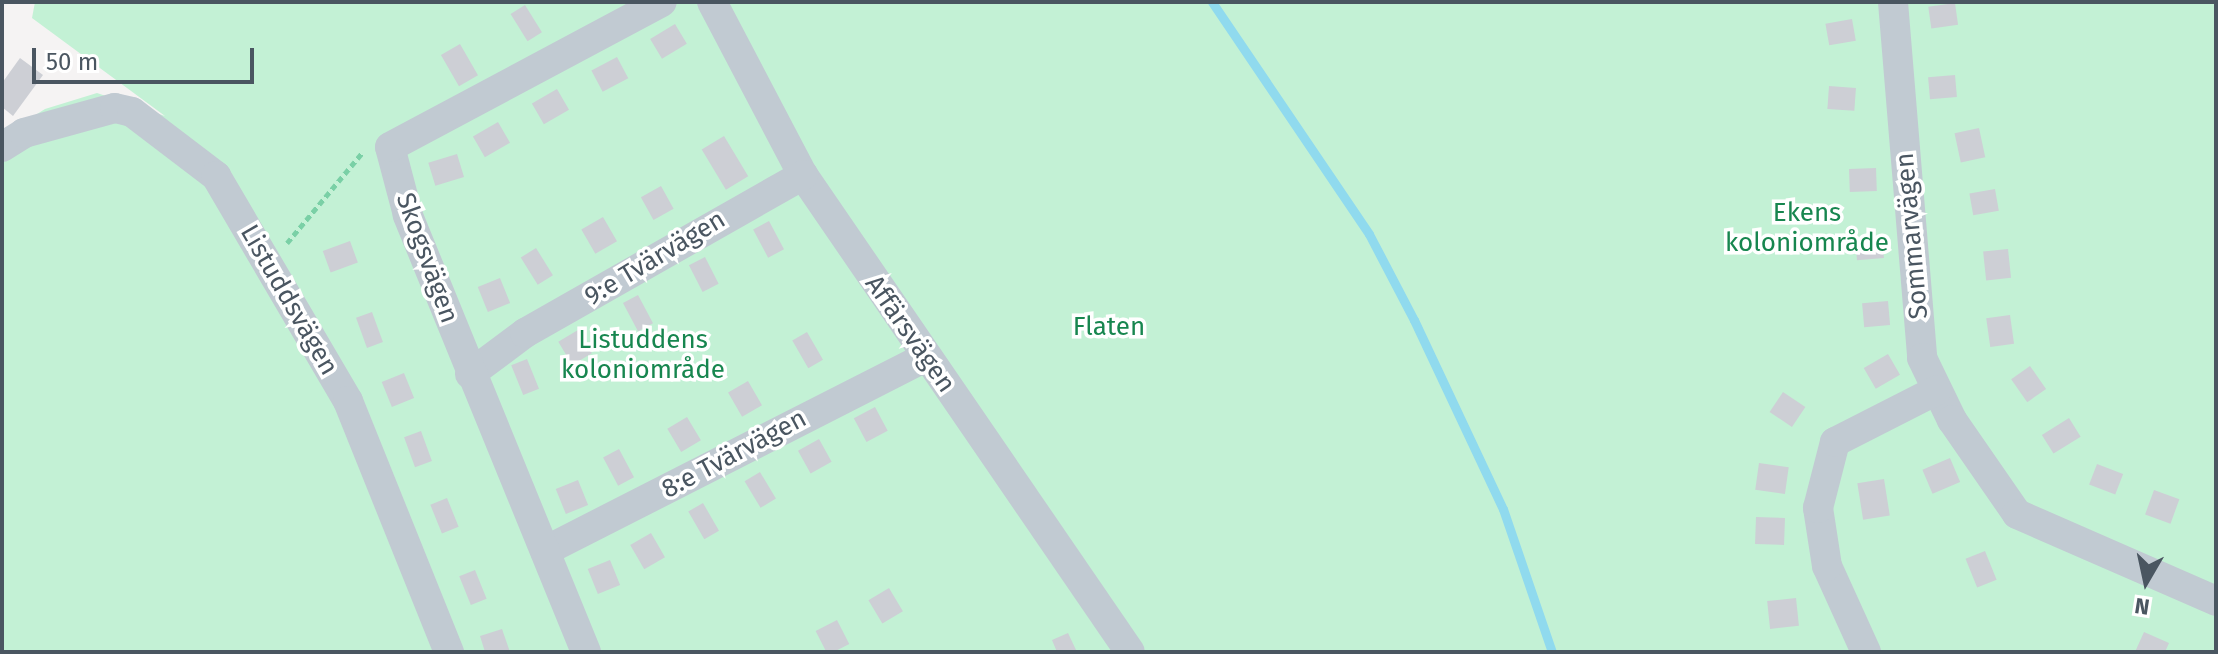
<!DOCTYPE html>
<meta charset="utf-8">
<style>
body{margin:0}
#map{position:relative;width:2218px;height:654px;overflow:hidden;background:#f5f3f3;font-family:"Fira Sans",sans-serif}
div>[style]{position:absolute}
.green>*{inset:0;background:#c3f1d5}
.stream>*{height:9px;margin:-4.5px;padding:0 4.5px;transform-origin:4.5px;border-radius:4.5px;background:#90daee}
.building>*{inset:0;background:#cdcfd5;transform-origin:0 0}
.path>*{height:5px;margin-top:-2.5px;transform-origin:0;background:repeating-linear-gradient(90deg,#7ad0a6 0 6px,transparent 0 10px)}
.minor>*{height:30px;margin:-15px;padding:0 15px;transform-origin:15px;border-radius:15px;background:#c1cad2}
span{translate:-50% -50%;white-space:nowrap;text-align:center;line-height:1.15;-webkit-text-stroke:7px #fff;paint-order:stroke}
.park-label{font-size:26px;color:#17864f}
.street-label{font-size:26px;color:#4a5661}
.frame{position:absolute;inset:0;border:4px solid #4a5661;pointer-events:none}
.north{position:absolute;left:2106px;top:542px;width:80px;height:80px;-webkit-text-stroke:6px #fff;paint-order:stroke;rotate:189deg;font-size:22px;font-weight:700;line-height:32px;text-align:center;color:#4a5661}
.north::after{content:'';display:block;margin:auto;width:28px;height:36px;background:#4a5661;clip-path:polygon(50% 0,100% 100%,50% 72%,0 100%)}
.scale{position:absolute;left:32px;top:48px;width:222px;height:36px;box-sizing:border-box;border:4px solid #4a5661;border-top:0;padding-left:10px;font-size:24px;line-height:28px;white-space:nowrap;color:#4a5661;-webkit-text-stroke:6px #fff;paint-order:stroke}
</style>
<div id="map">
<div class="green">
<div style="clip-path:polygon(35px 2px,2216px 2px,2216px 652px,2px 652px,2px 136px,45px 109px,97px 93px,165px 116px,32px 18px)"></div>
</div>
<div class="stream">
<div style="left:1212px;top:2px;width:280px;rotate:55.9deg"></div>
<div style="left:1369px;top:234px;width:97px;rotate:62.4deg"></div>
<div style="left:1414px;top:320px;width:209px;rotate:64.8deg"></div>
<div style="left:1503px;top:509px;width:151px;rotate:71.1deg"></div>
</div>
<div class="building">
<div style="left:1955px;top:3px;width:22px;height:27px;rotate:82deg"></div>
<div style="left:525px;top:5px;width:32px;height:17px;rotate:58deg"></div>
<div style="left:1852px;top:19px;width:22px;height:27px;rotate:80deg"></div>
<div style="left:675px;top:24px;width:23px;height:29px;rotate:59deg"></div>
<div style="left:460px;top:44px;width:36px;height:22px;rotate:60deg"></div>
<div style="left:617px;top:57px;width:24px;height:29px;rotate:62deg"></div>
<div style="clip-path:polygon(20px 58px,43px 75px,13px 116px,2px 107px,2px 83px)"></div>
<div style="left:1955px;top:75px;width:22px;height:27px;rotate:85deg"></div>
<div style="left:1829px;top:86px;width:27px;height:23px;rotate:4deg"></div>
<div style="left:557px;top:89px;width:24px;height:29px;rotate:60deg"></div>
<div style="left:498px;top:122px;width:24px;height:29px;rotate:60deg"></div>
<div style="left:1979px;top:128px;width:30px;height:25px;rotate:78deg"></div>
<div style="left:724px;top:136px;width:47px;height:26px;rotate:59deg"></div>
<div style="left:457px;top:154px;width:24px;height:30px;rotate:73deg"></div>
<div style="left:1876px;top:168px;width:23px;height:27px;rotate:88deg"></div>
<div style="left:661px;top:186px;width:26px;height:23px;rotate:61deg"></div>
<div style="left:1995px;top:189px;width:22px;height:26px;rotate:80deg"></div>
<div style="left:603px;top:217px;width:28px;height:25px;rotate:60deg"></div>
<div style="left:769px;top:221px;width:32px;height:18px;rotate:62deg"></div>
<div style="left:1882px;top:236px;width:22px;height:27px;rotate:85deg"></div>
<div style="left:350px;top:241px;width:23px;height:29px;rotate:70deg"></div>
<div style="left:536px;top:248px;width:32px;height:18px;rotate:58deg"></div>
<div style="left:2008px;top:249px;width:29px;height:25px;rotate:84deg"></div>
<div style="left:705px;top:257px;width:30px;height:18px;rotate:63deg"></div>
<div style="left:500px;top:278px;width:27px;height:24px;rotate:68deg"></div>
<div style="left:638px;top:295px;width:32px;height:17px;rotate:62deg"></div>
<div style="left:1888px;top:301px;width:24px;height:26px;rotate:85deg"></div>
<div style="left:372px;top:312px;width:32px;height:17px;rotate:70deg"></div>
<div style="left:2010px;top:315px;width:29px;height:24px;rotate:82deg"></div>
<div style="left:578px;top:330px;width:27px;height:23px;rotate:59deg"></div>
<div style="left:807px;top:332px;width:32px;height:17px;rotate:60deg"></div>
<div style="left:1888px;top:354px;width:24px;height:28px;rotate:60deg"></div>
<div style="left:527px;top:359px;width:32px;height:17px;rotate:68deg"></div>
<div style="left:2030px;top:366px;width:28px;height:23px;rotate:55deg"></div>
<div style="left:404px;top:373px;width:27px;height:24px;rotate:68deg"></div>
<div style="left:748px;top:381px;width:28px;height:23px;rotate:60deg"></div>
<div style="left:1783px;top:392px;width:27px;height:24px;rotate:34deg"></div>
<div style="left:875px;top:407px;width:27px;height:24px;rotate:62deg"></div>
<div style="left:687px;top:417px;width:27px;height:23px;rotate:59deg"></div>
<div style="left:2069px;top:418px;width:22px;height:32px;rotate:58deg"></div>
<div style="left:421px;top:431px;width:32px;height:18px;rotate:70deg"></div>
<div style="left:819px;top:439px;width:26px;height:24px;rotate:61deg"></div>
<div style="left:619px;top:449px;width:32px;height:18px;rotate:62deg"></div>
<div style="left:1950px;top:458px;width:26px;height:30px;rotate:67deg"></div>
<div style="left:1759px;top:463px;width:30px;height:27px;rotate:8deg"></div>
<div style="left:2097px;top:464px;width:28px;height:22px;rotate:21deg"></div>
<div style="left:760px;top:472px;width:31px;height:18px;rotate:59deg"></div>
<div style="left:1884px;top:479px;width:37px;height:27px;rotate:81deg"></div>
<div style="left:578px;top:480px;width:27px;height:24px;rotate:68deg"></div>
<div style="left:2154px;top:490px;width:27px;height:26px;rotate:20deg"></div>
<div style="left:447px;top:498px;width:31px;height:18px;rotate:68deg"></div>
<div style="left:703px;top:503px;width:32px;height:17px;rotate:60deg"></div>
<div style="left:1756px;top:517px;width:29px;height:27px;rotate:2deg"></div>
<div style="left:651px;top:533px;width:28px;height:24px;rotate:60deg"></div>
<div style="left:1985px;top:551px;width:31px;height:21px;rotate:68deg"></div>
<div style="left:610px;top:560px;width:27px;height:24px;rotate:68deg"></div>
<div style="left:475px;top:570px;width:31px;height:17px;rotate:68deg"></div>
<div style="left:889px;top:588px;width:27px;height:24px;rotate:59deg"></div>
<div style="left:1796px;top:598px;width:28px;height:29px;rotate:84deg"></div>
<div style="left:837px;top:620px;width:27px;height:24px;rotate:63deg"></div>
<div style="clip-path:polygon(502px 629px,510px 652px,485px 652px,480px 636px)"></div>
<div style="clip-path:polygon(2144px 632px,2169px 643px,2165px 652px,2135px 652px)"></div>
<div style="clip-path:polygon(1068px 633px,1077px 652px,1057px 652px,1052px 640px)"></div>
</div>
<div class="path">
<div style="left:287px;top:243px;width:117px;rotate:-50.2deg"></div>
</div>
<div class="minor">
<div style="left:712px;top:2px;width:195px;rotate:62.3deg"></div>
<div style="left:803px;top:175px;width:578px;rotate:55.57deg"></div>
<div style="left:1893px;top:2px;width:357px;rotate:85.3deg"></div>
<div style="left:1922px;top:358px;width:69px;rotate:64.2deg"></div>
<div style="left:1952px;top:420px;width:114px;rotate:55.3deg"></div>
<div style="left:2017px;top:514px;width:217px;rotate:23.6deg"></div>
<div style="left:2px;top:147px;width:26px;rotate:-32deg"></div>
<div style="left:24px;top:133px;width:94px;rotate:-15.4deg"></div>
<div style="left:115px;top:108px;width:17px;rotate:13deg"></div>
<div style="left:132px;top:112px;width:106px;rotate:37.3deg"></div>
<div style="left:216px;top:176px;width:261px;rotate:59.6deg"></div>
<div style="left:348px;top:401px;width:271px;rotate:68.1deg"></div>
<div style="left:470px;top:374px;width:69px;rotate:-36.7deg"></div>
<div style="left:525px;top:333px;width:320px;rotate:-29.6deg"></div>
<div style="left:545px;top:551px;width:424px;rotate:-27deg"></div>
<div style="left:586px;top:652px;width:472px;rotate:-112.2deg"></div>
<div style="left:408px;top:215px;width:70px;rotate:-104.8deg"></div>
<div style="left:390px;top:147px;width:308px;rotate:-28.1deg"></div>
<div style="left:1866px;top:652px;width:94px;rotate:-114.4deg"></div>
<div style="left:1827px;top:566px;width:59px;rotate:-98.8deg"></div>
<div style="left:1818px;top:508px;width:68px;rotate:-75.6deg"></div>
<div style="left:1835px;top:442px;width:114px;rotate:-27deg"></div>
</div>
<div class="park-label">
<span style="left:1807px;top:228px">Ekens<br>koloniområde</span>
<span style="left:1109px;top:327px">Flaten</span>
<span style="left:643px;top:355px">Listuddens<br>koloniområde</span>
</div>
<div class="street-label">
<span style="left:1912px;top:236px;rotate:-95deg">Sommarvägen</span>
<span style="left:427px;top:258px;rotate:70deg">Skogsvägen</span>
<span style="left:655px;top:258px;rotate:-31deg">9:e Tvärvägen</span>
<span style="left:289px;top:300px;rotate:60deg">Listuddsvägen</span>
<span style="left:910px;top:334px;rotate:55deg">Affärsvägen</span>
<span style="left:734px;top:454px;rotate:-28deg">8:e Tvärvägen</span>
</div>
<div class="frame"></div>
<div class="north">N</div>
<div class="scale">50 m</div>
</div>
